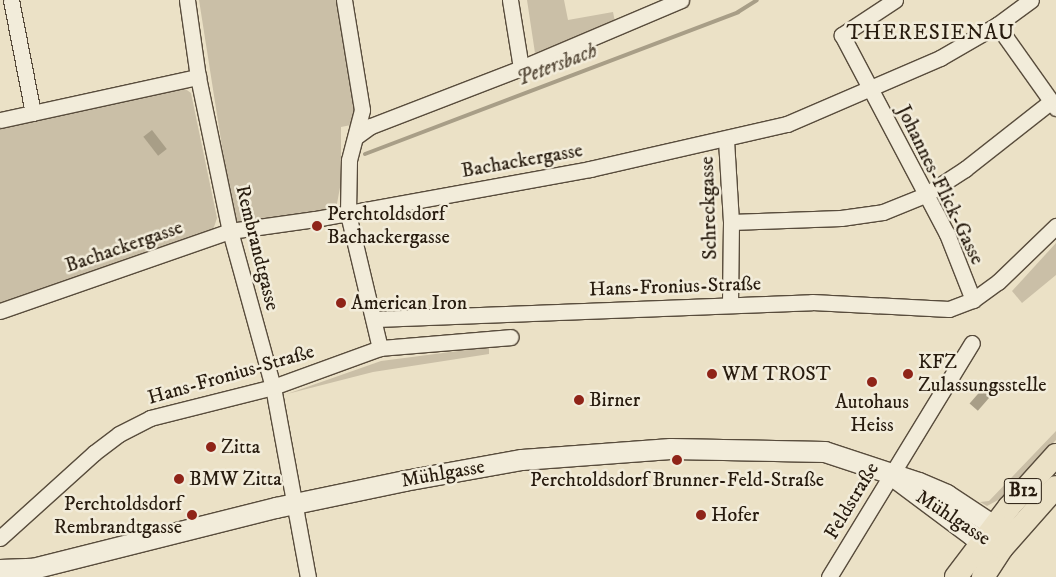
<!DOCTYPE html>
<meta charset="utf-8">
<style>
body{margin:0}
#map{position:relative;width:1056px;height:577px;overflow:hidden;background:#ebe1c6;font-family:"IM FELL DW Pica",serif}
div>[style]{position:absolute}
.green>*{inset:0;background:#cabfa7}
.water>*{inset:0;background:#a89e87;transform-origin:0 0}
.stream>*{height:4px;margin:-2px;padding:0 2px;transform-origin:2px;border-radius:2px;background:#a89e87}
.roads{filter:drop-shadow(1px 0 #584c3c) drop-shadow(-1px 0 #584c3c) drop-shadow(0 1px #584c3c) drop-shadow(0 -1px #584c3c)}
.street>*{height:15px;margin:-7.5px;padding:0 7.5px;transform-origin:7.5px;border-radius:7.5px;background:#f2ecda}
.secondary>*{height:20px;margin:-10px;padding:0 10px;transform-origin:10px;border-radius:10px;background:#f2ecda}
.primary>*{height:22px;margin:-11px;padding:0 11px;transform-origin:11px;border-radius:11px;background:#ebe1c6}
.dots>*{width:14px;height:14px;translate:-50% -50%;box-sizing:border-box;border:2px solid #f2ecda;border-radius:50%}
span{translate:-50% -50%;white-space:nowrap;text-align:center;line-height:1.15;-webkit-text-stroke:5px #f2ecda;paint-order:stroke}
.shield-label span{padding:1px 4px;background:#f2ecda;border:1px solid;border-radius:4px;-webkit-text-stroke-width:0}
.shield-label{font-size:19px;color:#271b0e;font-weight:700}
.street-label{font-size:20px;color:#271b0e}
.poi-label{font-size:20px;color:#271b0e}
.left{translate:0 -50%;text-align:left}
.right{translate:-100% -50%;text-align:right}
.neighbourhood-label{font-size:21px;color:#271b0e;letter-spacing:1px}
.water-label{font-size:21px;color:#5b4f3e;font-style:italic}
</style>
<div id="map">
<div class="green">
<div style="clip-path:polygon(199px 0,337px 0,355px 117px,351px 125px,341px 127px,341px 182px,336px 209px,234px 223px)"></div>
<div style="clip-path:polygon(527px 0,564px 0,568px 20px,613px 12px,615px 22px,535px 53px)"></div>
<div style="clip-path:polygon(184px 88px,191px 93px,217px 218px,213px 230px,0 303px,0 127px)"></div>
<div style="clip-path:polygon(1056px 243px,1056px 275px,1022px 303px,1012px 291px)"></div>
<div style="clip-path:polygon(489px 347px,489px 354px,373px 372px,287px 394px,381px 361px)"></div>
<div style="clip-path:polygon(1056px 431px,1056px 440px,1000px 499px,987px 506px,980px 502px,989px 501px)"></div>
</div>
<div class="water">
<div style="left:152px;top:130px;width:24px;height:11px;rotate:52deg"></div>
<div style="left:984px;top:387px;width:11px;height:22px;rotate:41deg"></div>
</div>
<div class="stream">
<div style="left:365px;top:154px;width:399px;rotate:-20.8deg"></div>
<div style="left:738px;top:12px;width:22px;rotate:-32deg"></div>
</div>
<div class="roads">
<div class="street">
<div style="left:11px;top:0;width:115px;rotate:79deg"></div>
<div style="left:187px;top:0;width:78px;rotate:81.9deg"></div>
<div style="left:198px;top:77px;width:157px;rotate:78.3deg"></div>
<div style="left:230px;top:231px;width:162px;rotate:74.6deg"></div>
<div style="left:273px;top:387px;width:193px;rotate:79.6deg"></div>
<div style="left:344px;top:0;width:111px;rotate:80.7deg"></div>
<div style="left:362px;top:110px;width:52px;rotate:104.6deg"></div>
<div style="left:349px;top:160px;width:54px;rotate:91.1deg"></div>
<div style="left:348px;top:214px;width:138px;rotate:76.6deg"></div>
<div style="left:895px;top:0;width:64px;rotate:146.6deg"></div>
<div style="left:842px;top:35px;width:225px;rotate:62.2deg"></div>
<div style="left:947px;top:234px;width:71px;rotate:68.5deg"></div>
<div style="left:997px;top:25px;width:102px;rotate:54.6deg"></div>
<div style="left:521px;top:68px;width:174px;rotate:-23deg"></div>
<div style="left:0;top:120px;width:203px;rotate:-12.3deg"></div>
<div style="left:357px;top:136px;width:17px;rotate:-36deg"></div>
<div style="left:371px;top:126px;width:161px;rotate:-21.1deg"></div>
<div style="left:521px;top:68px;width:69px;rotate:-99.2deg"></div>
<div style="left:726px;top:140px;width:82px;rotate:86.5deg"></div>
<div style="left:731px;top:222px;width:82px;rotate:90.7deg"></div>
<div style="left:731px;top:222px;width:110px;rotate:-2.1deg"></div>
<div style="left:841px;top:218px;width:42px;rotate:-8.1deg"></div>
<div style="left:883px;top:212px;width:45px;rotate:-22deg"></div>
<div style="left:925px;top:195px;width:48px;rotate:-33deg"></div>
<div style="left:965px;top:169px;width:108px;rotate:-38.2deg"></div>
<div style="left:0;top:311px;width:244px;rotate:-19.2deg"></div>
<div style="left:230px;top:231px;width:86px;rotate:-8deg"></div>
<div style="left:315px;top:219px;width:280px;rotate:-10.3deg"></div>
<div style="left:590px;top:169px;width:202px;rotate:-12.9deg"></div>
<div style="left:787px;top:124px;width:167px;rotate:-23.3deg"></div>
<div style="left:940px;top:58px;width:66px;rotate:-30.1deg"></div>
<div style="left:997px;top:25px;width:42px;rotate:-36.3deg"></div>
<div style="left:376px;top:319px;width:436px;rotate:-2.2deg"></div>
<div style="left:812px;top:302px;width:137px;rotate:2.9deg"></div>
<div style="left:949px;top:309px;width:26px;rotate:-21deg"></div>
<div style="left:973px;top:300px;width:31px;rotate:-36deg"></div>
<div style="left:998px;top:282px;width:81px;rotate:-44deg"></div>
<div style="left:0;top:538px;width:127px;rotate:-42.1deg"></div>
<div style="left:94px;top:453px;width:31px;rotate:-37deg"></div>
<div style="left:119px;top:434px;width:35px;rotate:-27deg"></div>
<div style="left:150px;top:418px;width:127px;rotate:-14.1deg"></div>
<div style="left:273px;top:387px;width:114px;rotate:-20deg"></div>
<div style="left:380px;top:348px;width:131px;rotate:-4.8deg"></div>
<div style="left:829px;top:577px;width:274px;rotate:-58.6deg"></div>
</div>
<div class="secondary">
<div style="left:898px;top:480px;width:94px;rotate:36.7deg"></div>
<div style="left:973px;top:536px;width:28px;rotate:23deg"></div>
<div style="left:0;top:570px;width:33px;rotate:-2deg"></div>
<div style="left:33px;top:569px;width:251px;rotate:-14.1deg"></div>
<div style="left:276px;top:508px;width:132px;rotate:-11.8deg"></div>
<div style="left:405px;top:481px;width:119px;rotate:-10.2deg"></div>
<div style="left:522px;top:460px;width:149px;rotate:-4.2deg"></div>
<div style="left:671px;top:449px;width:154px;rotate:1.1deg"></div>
<div style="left:825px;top:452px;width:99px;rotate:18.3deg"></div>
<div style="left:919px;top:483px;width:30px;rotate:23deg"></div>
<div style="left:947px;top:495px;width:49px;rotate:33.4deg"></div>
<div style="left:988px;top:522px;width:23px;rotate:61deg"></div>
</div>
<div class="primary">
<div style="left:956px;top:577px;width:88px;rotate:-52.9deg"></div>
<div style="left:1009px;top:507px;width:70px;rotate:-47.9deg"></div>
<div style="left:983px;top:577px;width:35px;rotate:-57deg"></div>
<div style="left:1002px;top:548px;width:81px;rotate:-48.5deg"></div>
</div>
</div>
<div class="dots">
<div style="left:317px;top:226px;background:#8f2418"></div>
<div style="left:341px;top:303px;background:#8f2418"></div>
<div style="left:712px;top:374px;background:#8f2418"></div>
<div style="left:908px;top:374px;background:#8f2418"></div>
<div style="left:872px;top:382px;background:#8f2418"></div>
<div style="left:579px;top:400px;background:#8f2418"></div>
<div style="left:211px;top:447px;background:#8f2418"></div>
<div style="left:677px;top:460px;background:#8f2418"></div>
<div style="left:179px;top:479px;background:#8f2418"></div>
<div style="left:192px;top:515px;background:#8f2418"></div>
<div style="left:701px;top:515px;background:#8f2418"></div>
</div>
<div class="shield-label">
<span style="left:1023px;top:491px">B12</span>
</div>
<div class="street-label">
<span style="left:522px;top:161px;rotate:-10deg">Bachackergasse</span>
<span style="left:940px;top:185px;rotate:64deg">Johannes-Flick-Gasse</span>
<span style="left:709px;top:208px;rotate:-92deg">Schreckgasse</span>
<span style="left:124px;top:247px;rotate:-19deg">Bachackergasse</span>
<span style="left:257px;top:248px;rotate:76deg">Rembrandtgasse</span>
<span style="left:675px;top:287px;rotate:-2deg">Hans-Fronius-Straße</span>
<span style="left:231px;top:375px;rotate:-16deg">Hans-Fronius-Straße</span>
<span style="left:443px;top:474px;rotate:-10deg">Mühlgasse</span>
<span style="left:852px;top:501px;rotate:-59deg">Feldstraße</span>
<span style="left:953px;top:518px;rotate:33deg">Mühlgasse</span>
</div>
<div class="poi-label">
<span class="left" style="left:327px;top:226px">Perchtoldsdorf<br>Bachackergasse</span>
<span class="left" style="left:351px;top:303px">American Iron</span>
<span class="left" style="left:918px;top:374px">KFZ<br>Zulassungsstelle</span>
<span class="left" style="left:722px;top:374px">WM TROST</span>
<span class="left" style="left:589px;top:400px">Birner</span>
<span style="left:872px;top:414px">Autohaus<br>Heiss</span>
<span class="left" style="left:221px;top:447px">Zitta</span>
<span class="left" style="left:189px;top:479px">BMW Zitta</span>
<span style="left:677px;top:480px">Perchtoldsdorf Brunner-Feld-Straße</span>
<span class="right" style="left:182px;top:516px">Perchtoldsdorf<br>Rembrandtgasse</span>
<span class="left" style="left:711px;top:515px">Hofer</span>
</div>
<div class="neighbourhood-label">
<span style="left:931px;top:33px">THERESIENAU</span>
</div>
<div class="water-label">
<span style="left:557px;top:65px;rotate:-21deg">Petersbach</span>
</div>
</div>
